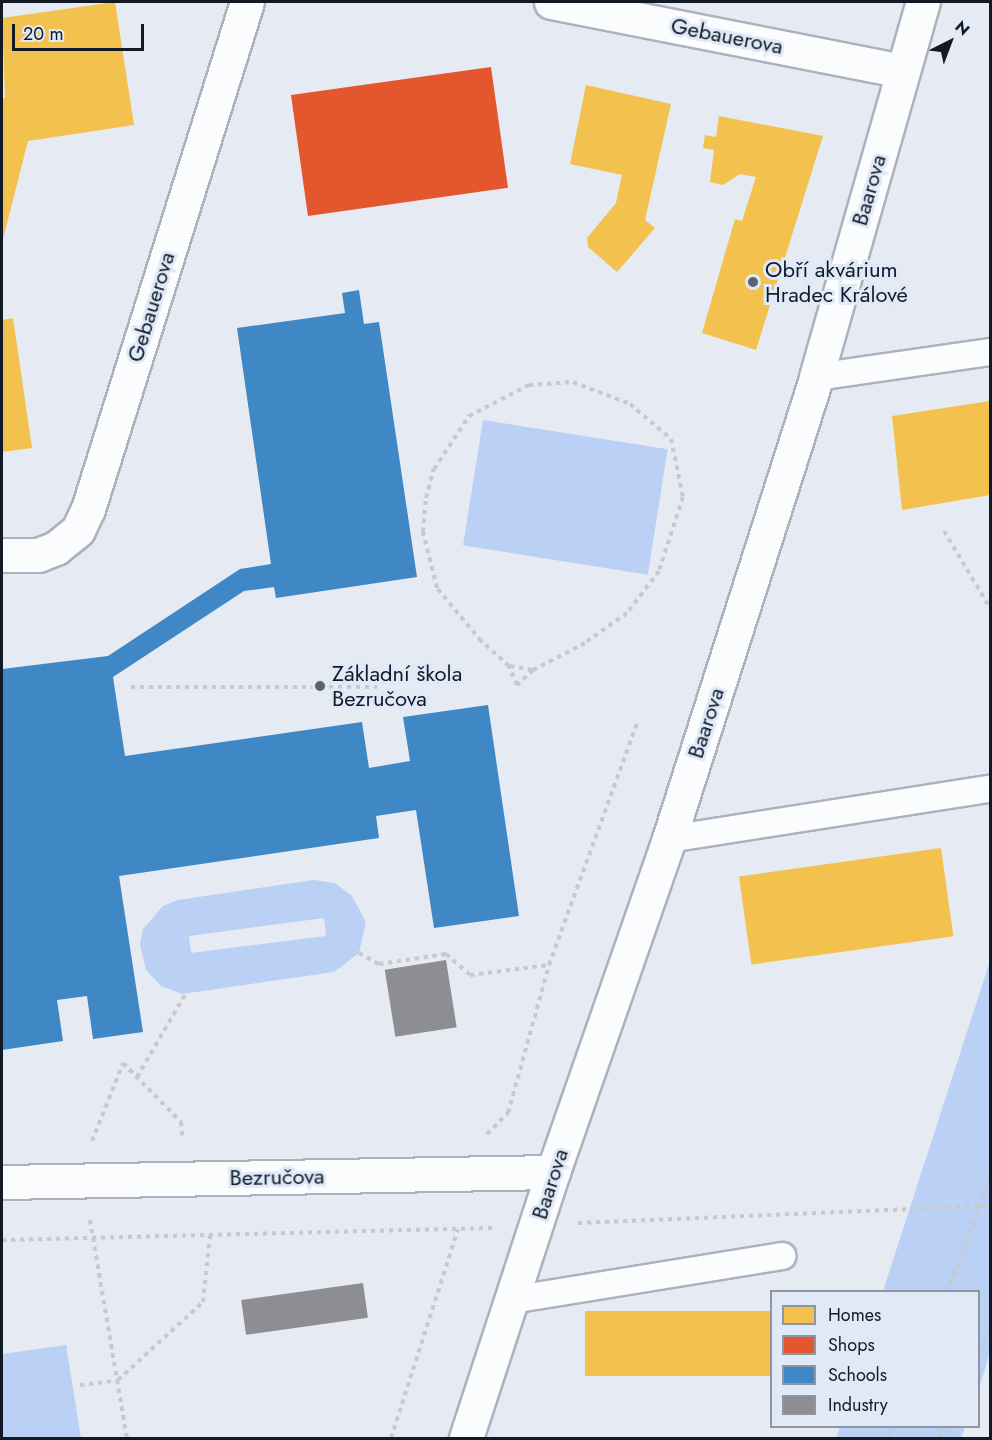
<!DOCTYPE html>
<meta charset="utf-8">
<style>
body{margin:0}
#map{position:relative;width:992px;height:1440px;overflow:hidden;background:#e6eaf2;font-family:Jost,sans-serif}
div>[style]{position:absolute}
.green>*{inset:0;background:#bad0f5;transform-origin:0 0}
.homes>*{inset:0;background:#f2c14e;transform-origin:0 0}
.shops>*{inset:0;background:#e4572e;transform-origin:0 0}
.schools>*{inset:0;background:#3f88c5}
.industry>*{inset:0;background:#8d8d92;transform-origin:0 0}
.path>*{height:4px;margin-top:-2px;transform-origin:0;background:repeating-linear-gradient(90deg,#c7c9cd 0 4.5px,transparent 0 9px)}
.roads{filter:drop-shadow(2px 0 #acb1bc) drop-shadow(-2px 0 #acb1bc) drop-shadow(0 2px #acb1bc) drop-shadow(0 -2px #acb1bc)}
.lane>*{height:26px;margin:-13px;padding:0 13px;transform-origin:13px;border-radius:13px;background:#fbfcfd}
.street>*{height:33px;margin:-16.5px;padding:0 16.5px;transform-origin:16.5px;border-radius:16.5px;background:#fbfcfd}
.dots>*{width:16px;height:16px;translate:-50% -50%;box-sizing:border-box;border:3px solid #e0e9f8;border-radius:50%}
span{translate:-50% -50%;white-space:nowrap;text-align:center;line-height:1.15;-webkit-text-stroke:6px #e0e9f8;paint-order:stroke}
.street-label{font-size:22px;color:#121a27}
.poi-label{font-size:22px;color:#121a27}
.left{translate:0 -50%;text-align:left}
.frame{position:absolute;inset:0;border:3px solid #121a27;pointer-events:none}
.legend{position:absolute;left:770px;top:1290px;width:210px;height:138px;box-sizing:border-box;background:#e0e9f8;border:2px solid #8e96a4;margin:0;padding:8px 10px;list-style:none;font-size:18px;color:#121a27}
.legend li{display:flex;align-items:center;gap:12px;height:30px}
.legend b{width:30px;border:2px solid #8e96a4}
.north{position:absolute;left:920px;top:12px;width:60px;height:60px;-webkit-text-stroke:4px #e0e9f8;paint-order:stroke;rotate:42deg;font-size:16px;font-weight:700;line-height:24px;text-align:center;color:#121a27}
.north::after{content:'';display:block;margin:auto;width:21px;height:27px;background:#121a27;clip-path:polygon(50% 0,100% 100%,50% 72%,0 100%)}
.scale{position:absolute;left:12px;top:24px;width:132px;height:27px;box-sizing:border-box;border:3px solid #121a27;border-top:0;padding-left:8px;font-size:18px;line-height:21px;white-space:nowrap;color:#121a27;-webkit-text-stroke:4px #e0e9f8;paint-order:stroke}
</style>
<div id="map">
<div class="green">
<div style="left:483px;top:420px;width:187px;height:127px;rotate:9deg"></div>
<div style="clip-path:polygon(evenodd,314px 880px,335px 883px,352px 896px,366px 922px,359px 953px,334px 972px,182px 994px,161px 986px,146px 970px,140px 944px,143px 929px,163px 906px,178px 900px,314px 880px,324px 918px,326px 936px,191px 953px,189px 936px,324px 918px)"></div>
<div style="clip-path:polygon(990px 961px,990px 1353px,979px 1388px,978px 1292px,883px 1291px)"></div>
<div style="clip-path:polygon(66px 1345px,81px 1438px,2px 1438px,2px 1354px)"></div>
<div style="clip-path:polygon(840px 1427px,840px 1426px,965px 1427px,961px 1438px,836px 1438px)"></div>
</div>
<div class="homes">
<div style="clip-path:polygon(115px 2px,134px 125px,28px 141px,2px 243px,2px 98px,5px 98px,2px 18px)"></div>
<div style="clip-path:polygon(586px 85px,671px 104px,645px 220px,655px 228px,617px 272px,588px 247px,587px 238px,616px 203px,622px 175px,570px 164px)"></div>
<div style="clip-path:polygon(719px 116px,823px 136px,756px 350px,702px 333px,735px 219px,742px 221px,756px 177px,740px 174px,723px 185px,710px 182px,714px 150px,703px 148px,705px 135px,716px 137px)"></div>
<div style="clip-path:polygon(13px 318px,32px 448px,2px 452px,2px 320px)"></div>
<div style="clip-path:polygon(990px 401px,990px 495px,902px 510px,892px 416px)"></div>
<div style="left:941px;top:848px;width:89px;height:204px;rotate:82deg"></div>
<div style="left:772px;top:1311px;width:65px;height:187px;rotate:90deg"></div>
</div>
<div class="shops">
<div style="left:491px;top:67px;width:122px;height:202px;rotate:82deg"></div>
</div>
<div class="schools">
<div style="clip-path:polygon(359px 290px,364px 324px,379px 322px,417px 577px,276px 598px,274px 587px,244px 591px,113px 677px,125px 756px,362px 722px,369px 768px,410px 761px,403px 717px,488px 705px,519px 916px,434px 928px,416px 810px,376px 816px,379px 838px,119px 876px,143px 1032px,93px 1039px,87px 996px,57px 1000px,63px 1041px,2px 1050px,2px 669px,108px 656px,240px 569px,271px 564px,237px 328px,345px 313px,342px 293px)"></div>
</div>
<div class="industry">
<div style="left:446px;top:960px;width:68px;height:62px;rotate:81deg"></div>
<div style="left:363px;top:1283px;width:35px;height:123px;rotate:82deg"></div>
</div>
<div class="path">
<div style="left:573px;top:382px;width:61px;rotate:21.1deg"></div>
<div style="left:630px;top:404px;width:54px;rotate:40.5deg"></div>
<div style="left:671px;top:439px;width:59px;rotate:78.3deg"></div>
<div style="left:683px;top:497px;width:78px;rotate:108deg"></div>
<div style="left:659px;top:571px;width:53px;rotate:127.3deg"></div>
<div style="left:627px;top:613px;width:52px;rotate:144.5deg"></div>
<div style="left:585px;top:643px;width:59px;rotate:152.6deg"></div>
<div style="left:533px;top:670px;width:22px;rotate:137deg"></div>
<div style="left:517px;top:685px;width:21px;rotate:-113deg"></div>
<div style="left:509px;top:666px;width:38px;rotate:-138deg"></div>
<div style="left:481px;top:641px;width:69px;rotate:-129.7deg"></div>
<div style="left:437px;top:588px;width:58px;rotate:-104deg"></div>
<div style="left:423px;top:532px;width:34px;rotate:-85deg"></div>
<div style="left:426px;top:498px;width:30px;rotate:-75deg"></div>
<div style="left:434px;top:469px;width:64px;rotate:-56.6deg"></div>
<div style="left:469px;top:416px;width:68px;rotate:-27.3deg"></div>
<div style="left:529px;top:385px;width:44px;rotate:-3.9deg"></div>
<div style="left:944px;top:531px;width:90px;rotate:59.1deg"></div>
<div style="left:510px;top:666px;width:22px;rotate:10deg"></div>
<div style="left:131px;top:687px;width:246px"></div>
<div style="left:359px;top:953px;width:23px;rotate:29deg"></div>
<div style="left:379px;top:964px;width:68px;rotate:-8.5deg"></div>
<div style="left:446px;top:954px;width:32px;rotate:41deg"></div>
<div style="left:470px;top:975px;width:80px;rotate:-7.2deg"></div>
<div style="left:137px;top:1077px;width:97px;rotate:-59.7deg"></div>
<div style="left:487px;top:1134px;width:30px;rotate:-45deg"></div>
<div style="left:508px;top:1113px;width:154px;rotate:-74.5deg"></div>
<div style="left:549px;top:965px;width:260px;rotate:-70deg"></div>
<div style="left:92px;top:1141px;width:84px;rotate:-68.3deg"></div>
<div style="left:123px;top:1063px;width:83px;rotate:45.5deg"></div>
<div style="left:181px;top:1122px;width:18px;rotate:84deg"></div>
<div style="left:90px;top:1220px;width:221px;rotate:80.4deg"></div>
<div style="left:578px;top:1223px;width:412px;rotate:-2.4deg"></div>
<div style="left:2px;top:1240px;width:491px;rotate:-1.4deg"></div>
<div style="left:947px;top:1292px;width:121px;rotate:-69.2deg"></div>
<div style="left:978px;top:1358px;width:31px;rotate:-68deg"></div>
<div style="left:80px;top:1385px;width:38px;rotate:-7deg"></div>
<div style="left:118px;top:1380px;width:115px;rotate:-42.5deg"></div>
<div style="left:203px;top:1302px;width:67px;rotate:-84deg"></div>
<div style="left:391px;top:1438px;width:219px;rotate:-72.2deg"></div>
<div style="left:888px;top:1438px;width:13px;rotate:-67deg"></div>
<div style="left:939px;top:1438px;width:13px;rotate:-63deg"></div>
</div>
<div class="roads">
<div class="lane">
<div style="left:816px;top:377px;width:176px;rotate:-8.2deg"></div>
<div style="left:669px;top:839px;width:325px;rotate:-8.9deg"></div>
<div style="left:511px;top:1300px;width:275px;rotate:-9.2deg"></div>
</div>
<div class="street">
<div style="left:551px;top:2px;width:358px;rotate:11.1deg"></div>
<div style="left:2px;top:555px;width:36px"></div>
<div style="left:38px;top:555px;width:19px;rotate:-21deg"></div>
<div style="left:56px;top:548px;width:28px;rotate:-39deg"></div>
<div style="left:78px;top:530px;width:23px;rotate:-65deg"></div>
<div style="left:88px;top:509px;width:531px;rotate:-72.59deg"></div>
<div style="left:2px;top:1182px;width:551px;rotate:-1.04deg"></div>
<div style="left:466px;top:1438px;width:280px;rotate:-71.9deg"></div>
<div style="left:553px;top:1172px;width:353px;rotate:-70.8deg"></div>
<div style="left:669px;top:839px;width:485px;rotate:-72.3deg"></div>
<div style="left:816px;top:377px;width:390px;rotate:-74.1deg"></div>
</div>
</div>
<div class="dots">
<div style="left:753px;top:282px;background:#5c636e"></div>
<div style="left:320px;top:686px;background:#5c636e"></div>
</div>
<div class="street-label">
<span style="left:727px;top:36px;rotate:11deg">Gebauerova</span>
<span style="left:869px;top:190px;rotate:-74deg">Baarova</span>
<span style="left:151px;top:307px;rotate:-73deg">Gebauerova</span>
<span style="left:706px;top:723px;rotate:-72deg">Baarova</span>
<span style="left:277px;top:1177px;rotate:-1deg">Bezručova</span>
<span style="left:550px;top:1184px;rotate:-72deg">Baarova</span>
</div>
<div class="poi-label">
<span class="left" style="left:765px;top:282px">Obří akvárium<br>Hradec Králové</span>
<span class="left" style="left:332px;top:686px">Základní škola<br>Bezručova</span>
</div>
<div class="frame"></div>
<ul class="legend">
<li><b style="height:16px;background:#f2c14e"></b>Homes</li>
<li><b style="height:16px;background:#e4572e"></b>Shops</li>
<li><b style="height:16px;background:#3f88c5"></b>Schools</li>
<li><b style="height:16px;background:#8d8d92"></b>Industry</li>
</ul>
<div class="north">N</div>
<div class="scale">20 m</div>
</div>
